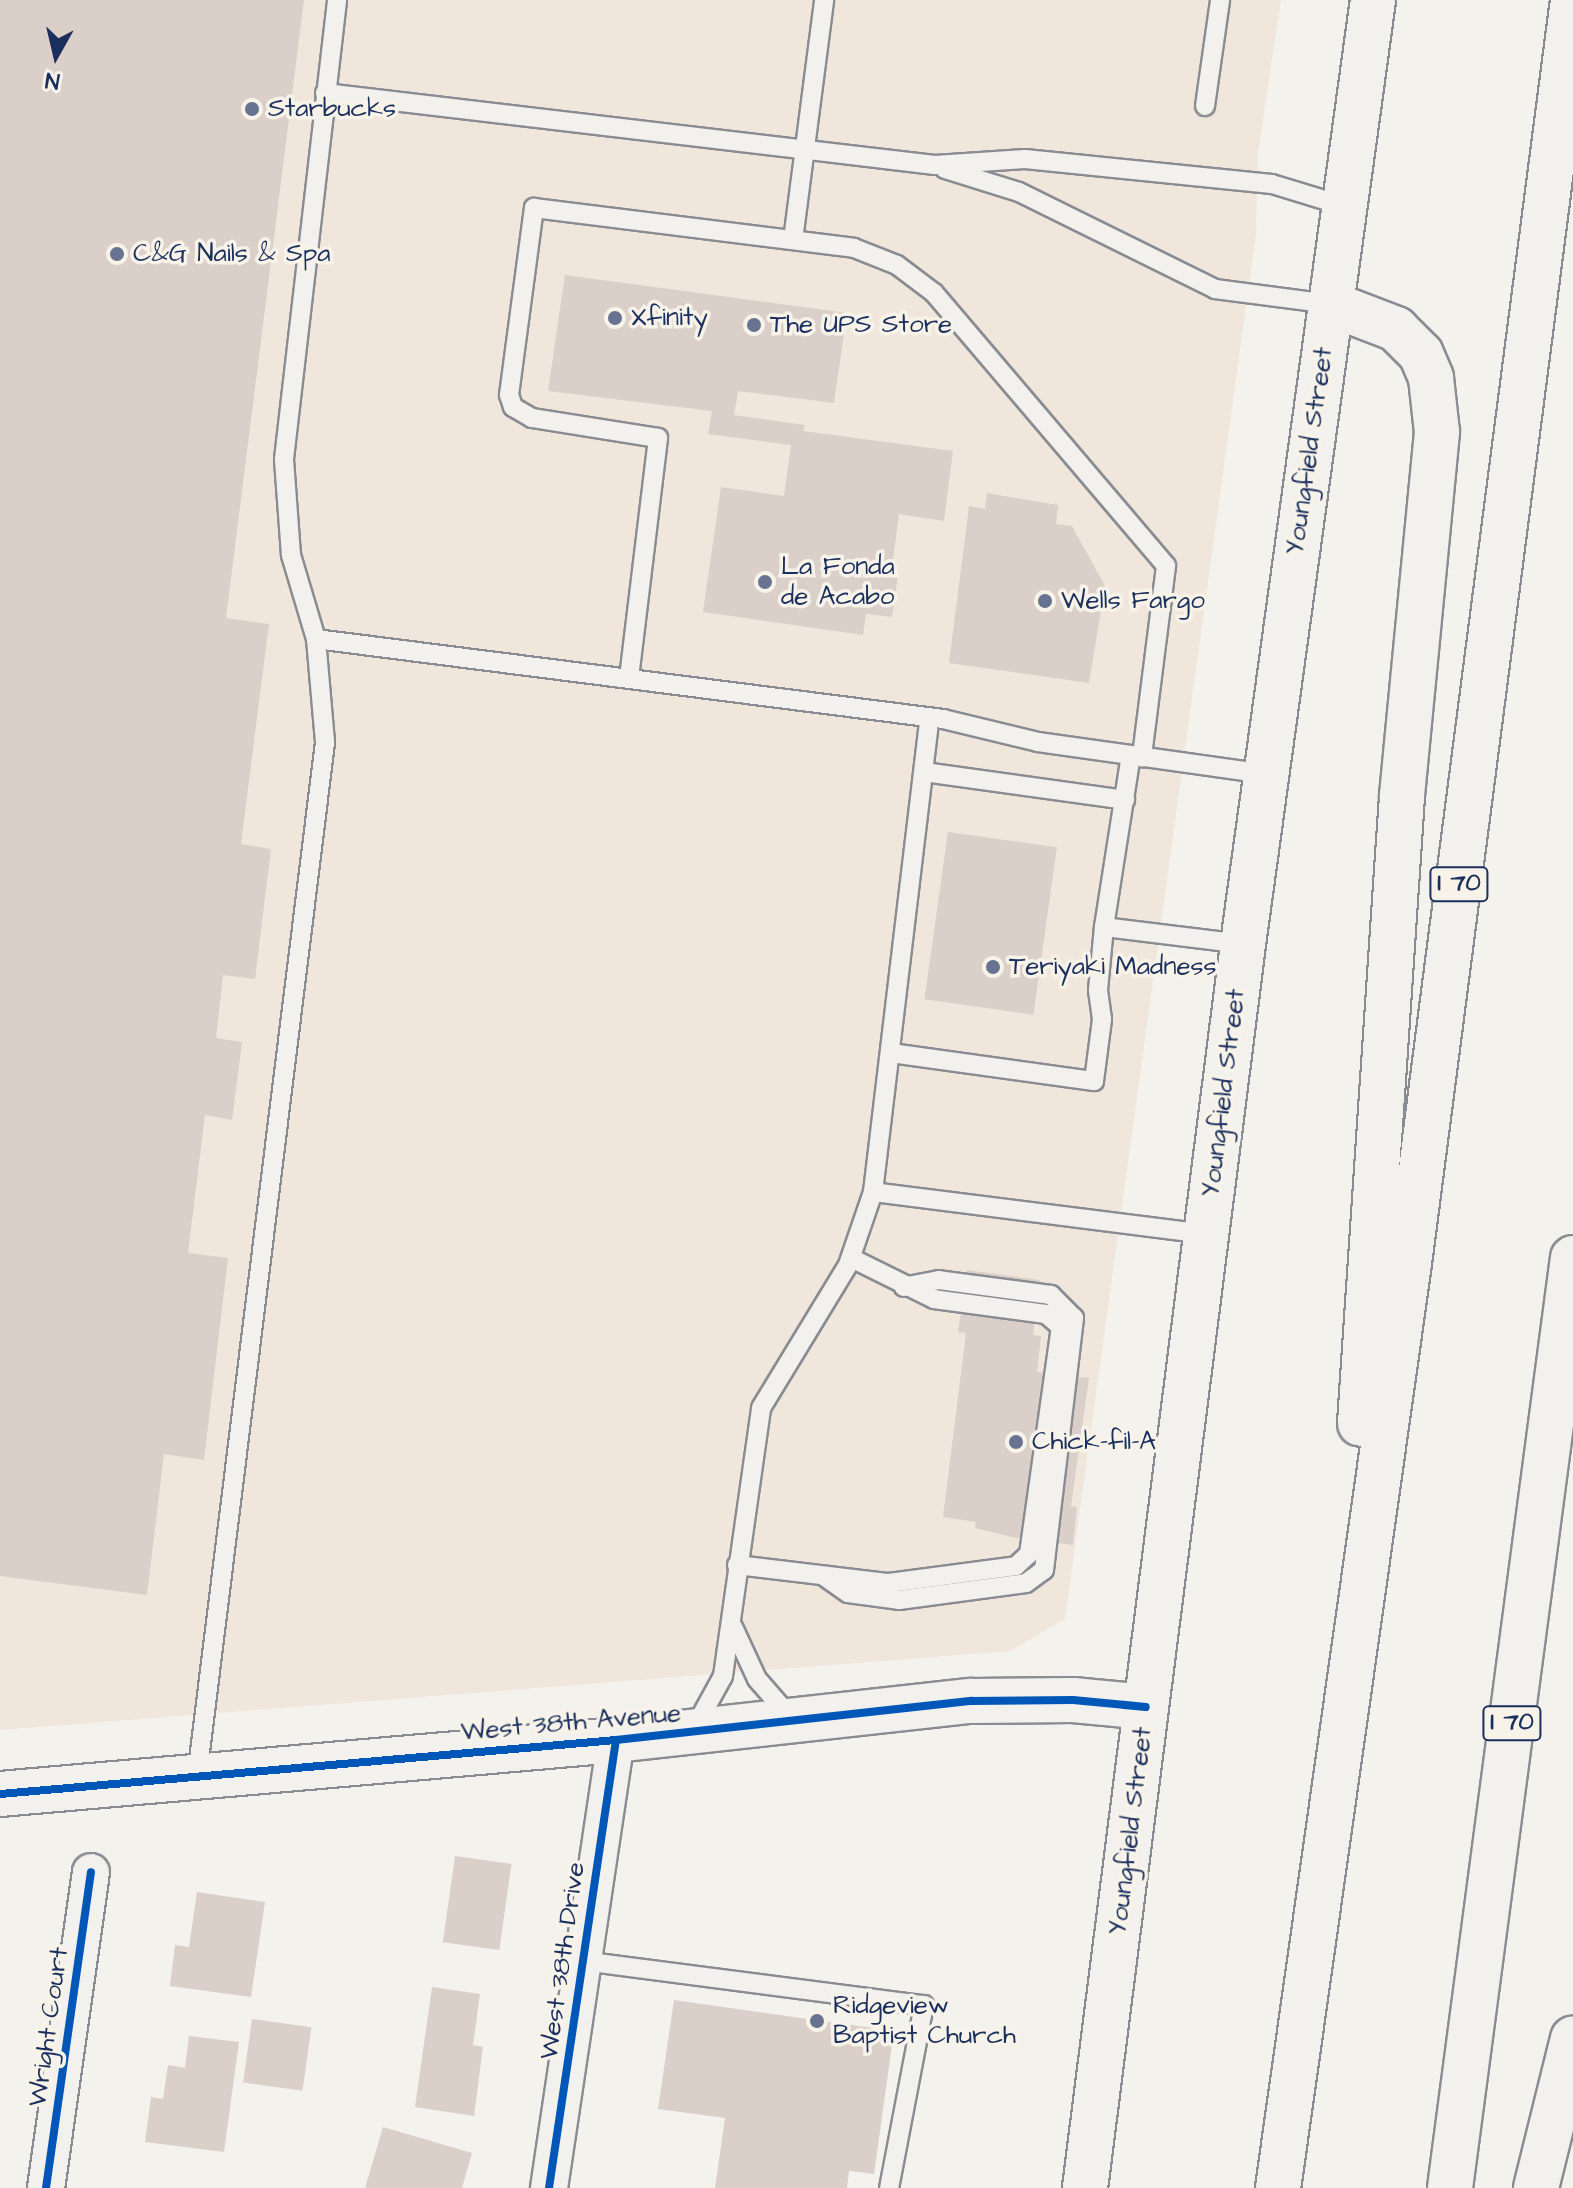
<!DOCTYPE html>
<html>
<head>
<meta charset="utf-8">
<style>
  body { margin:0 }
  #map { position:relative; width:1573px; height:2188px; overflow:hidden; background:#f4f2ec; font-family:"Architects Daughter",sans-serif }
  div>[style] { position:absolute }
  .built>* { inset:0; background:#f1e6dc }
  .building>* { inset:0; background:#dbcfc9; transform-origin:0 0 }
  .roads { filter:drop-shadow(2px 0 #898c92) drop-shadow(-2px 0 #898c92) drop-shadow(0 2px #898c92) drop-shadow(0 -2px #898c92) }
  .lane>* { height:18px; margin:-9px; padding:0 9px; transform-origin:9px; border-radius:9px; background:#f2f1ed }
  .street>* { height:36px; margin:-18px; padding:0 18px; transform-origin:18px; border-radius:18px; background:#f2f1ed }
  .secondary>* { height:44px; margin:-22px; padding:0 22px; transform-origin:22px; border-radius:22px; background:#f2f1ed }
  .highway>* { height:44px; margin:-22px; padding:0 22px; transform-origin:22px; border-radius:22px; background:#f2f1ed }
  .cycleway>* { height:8px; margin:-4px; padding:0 4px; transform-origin:4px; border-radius:4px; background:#0057b8 }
  .dots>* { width:22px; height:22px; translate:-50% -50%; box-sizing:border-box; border:4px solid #f7f3e8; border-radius:50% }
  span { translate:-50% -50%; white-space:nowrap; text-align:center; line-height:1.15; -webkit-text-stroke:7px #f7f3e8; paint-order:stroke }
  .shield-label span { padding:2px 6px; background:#f7f3e8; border:2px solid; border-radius:6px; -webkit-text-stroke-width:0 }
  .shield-label { font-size:24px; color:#1b2f5e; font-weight:700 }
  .poi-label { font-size:26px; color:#1b2f5e }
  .left { translate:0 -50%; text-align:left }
  .street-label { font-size:26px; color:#1b2f5e }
  .north { position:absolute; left:16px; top:16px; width:80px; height:80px; -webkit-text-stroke:6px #f7f3e8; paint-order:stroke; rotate:188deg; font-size:22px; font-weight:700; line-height:32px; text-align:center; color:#1b2f5e }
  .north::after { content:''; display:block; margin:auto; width:28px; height:36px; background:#1b2f5e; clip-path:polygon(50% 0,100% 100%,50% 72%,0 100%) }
</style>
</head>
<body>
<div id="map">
  <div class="built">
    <div style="clip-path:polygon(0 0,1281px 0,1258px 153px,1256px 234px,1065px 1619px,1010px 1651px,0 1730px)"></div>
  </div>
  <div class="building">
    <div style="clip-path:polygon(0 0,304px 0,226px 618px,269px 624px,241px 844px,271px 849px,255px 979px,223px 975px,216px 1038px,242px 1042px,232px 1120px,205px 1115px,188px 1253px,228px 1258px,204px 1460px,164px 1454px,147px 1595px,0 1576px)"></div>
    <div style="clip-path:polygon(565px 275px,847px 313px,834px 403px,738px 391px,734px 415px,805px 425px,803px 431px,953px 451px,944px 521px,899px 514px,891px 575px,898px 575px,892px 617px,866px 614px,863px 635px,703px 612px,721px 487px,784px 496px,791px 445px,708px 434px,712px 411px,548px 391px)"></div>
    <div style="clip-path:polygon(987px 493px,1058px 505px,1056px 524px,1072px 526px,1105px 586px,1089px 683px,949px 663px,969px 506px,985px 509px)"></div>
    <div style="left:948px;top:832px;width:110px;height:169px;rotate:8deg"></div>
    <div style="clip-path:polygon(967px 1270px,1040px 1280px,1033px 1335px,1041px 1336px,1037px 1372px,1089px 1378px,1071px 1506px,1077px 1507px,1073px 1545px,1012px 1537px,975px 1528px,976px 1522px,943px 1517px,966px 1333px,958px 1332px)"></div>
    <div style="left:455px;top:1856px;width:57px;height:87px;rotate:8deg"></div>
    <div style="clip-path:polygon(197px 1892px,265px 1902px,251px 1997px,170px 1986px,175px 1945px,189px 1947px)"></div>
    <div style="clip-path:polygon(432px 1987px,480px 1994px,473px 2045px,483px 2047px,474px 2116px,415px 2107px)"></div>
    <div style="clip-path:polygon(674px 2000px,894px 2031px,874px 2174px,849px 2171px,847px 2188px,715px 2188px,725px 2118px,658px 2109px)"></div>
    <div style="left:252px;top:2019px;width:60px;height:64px;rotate:8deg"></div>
    <div style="clip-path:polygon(189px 2036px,239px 2042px,224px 2152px,145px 2142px,151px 2097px,163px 2099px,168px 2065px,185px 2068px)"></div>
    <div style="clip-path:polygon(383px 2127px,472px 2153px,462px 2188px,365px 2188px)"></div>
  </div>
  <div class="roads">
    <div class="lane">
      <div style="left:325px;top:93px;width:614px;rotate:6.73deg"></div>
      <div style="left:935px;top:165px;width:90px;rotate:-3.8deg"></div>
      <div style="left:1025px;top:159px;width:248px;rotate:5.8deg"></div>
      <div style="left:1272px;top:184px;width:75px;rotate:17deg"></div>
      <div style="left:1205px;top:106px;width:107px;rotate:-81.9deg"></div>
      <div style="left:945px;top:169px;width:77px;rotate:17.3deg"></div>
      <div style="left:1019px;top:192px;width:219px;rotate:26.3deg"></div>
      <div style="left:1215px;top:289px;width:117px;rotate:7.4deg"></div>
      <div style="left:793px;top:240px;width:242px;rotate:-82.6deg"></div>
      <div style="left:316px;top:639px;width:632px;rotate:7.27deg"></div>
      <div style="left:943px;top:719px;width:98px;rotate:13.6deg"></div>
      <div style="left:1038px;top:742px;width:230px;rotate:8deg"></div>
      <div style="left:629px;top:678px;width:242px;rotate:-83.1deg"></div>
      <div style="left:658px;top:438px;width:128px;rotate:-171deg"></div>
      <div style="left:532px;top:418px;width:22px;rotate:-150deg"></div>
      <div style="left:513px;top:407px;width:13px;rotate:-108deg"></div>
      <div style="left:509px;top:395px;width:189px;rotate:-82.4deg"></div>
      <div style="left:534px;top:208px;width:322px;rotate:7.1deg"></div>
      <div style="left:854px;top:248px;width:46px;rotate:21.6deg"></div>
      <div style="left:897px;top:265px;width:46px;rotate:37.1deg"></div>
      <div style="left:934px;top:293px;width:358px;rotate:49.6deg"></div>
      <div style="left:1166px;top:566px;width:193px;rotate:97.2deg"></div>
      <div style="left:924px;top:772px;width:203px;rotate:7.9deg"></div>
      <div style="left:1104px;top:927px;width:140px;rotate:7deg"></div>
      <div style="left:891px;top:1053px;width:205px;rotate:7.9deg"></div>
      <div style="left:1094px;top:1081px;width:63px;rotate:-82.6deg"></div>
      <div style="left:1102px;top:1019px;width:29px;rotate:-98deg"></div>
      <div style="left:1098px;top:990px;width:63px;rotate:-84.6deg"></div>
      <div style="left:1104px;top:927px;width:174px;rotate:-81.1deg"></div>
      <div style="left:873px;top:1192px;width:336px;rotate:7.2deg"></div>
      <div style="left:737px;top:1565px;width:153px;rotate:6.8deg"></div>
      <div style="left:889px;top:1583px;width:128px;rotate:-7.6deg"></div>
      <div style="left:1016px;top:1566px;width:18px;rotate:-43deg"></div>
      <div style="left:1029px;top:1554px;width:229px;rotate:-82deg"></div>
      <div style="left:1061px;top:1327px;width:20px;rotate:-139deg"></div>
      <div style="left:1046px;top:1314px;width:113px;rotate:-172.4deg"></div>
      <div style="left:934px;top:1299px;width:93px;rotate:-153.7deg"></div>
      <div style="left:825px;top:1577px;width:28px;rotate:35deg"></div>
      <div style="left:848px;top:1593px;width:51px;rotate:7.8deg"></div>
      <div style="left:899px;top:1600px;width:128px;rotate:-7.6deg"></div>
      <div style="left:1026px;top:1583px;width:22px;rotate:-36deg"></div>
      <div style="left:1044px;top:1570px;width:254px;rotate:-83.2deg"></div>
      <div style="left:1074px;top:1318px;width:33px;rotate:-135deg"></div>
      <div style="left:1051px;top:1295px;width:113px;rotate:-172.4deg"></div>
      <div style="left:939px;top:1280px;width:36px;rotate:169deg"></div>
      <div style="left:733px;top:1627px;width:57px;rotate:65.2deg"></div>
      <div style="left:757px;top:1679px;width:52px;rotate:48.9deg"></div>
      <div style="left:695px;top:1727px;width:58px;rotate:-61.2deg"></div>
      <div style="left:723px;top:1676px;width:271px;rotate:-81.9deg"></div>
      <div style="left:761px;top:1408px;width:167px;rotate:-58.7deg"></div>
      <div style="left:848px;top:1265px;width:77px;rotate:-71.1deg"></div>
      <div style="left:873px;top:1192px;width:478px;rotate:-83.2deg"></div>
      <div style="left:197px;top:1776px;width:1042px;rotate:-82.94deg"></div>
      <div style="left:325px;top:742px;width:103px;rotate:-95deg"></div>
      <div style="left:316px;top:639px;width:88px;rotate:-106.6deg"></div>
      <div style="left:291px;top:555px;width:96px;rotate:-94.2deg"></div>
      <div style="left:284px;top:459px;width:462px;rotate:-83.4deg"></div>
      <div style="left:583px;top:1961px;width:344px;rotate:7.4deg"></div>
      <div style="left:924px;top:2005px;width:186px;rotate:100.8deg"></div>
    </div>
    <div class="street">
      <div style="left:46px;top:2188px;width:319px;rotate:-81.9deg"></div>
      <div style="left:549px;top:2188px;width:453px;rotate:-81.5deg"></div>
    </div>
    <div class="secondary">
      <div style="left:0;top:1794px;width:618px;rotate:-5.01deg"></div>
      <div style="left:616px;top:1740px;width:358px;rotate:-6.3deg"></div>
      <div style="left:972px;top:1701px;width:101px;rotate:-0.6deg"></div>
      <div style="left:1073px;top:1700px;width:73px;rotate:5.5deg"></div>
      <div style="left:1085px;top:2188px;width:1254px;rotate:-82.76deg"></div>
      <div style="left:1243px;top:944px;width:953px;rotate:-82.16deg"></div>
    </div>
    <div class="highway">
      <div style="left:1331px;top:304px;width:70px;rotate:21deg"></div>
      <div style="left:1396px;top:329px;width:35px;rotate:45deg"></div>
      <div style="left:1421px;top:354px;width:26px;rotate:67deg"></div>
      <div style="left:1431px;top:378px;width:54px;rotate:83.7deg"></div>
      <div style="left:1437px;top:432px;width:366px;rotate:95.5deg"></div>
      <div style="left:1402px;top:796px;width:629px;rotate:93.83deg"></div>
      <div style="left:1278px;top:2188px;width:934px;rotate:-81.94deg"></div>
      <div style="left:1409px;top:1263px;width:1273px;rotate:-82.6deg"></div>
      <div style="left:1450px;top:2188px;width:938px;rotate:-82.47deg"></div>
      <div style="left:1536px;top:2188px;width:154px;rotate:-76.1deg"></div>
    </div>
  </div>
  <div class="cycleway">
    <div style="left:0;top:1794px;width:618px;rotate:-5.01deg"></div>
    <div style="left:616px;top:1740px;width:358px;rotate:-6.3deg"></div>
    <div style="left:972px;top:1701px;width:101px;rotate:-0.6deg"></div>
    <div style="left:1073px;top:1700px;width:73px;rotate:5.5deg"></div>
    <div style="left:46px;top:2188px;width:319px;rotate:-81.9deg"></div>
    <div style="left:549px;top:2188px;width:453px;rotate:-81.5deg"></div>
  </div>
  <div class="dots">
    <div style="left:252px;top:109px;background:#677390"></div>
    <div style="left:117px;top:254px;background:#677390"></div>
    <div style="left:615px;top:318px;background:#677390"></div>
    <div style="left:754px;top:325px;background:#677390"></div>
    <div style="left:765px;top:582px;background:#677390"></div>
    <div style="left:1045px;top:601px;background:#677390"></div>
    <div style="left:993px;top:967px;background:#677390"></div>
    <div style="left:1016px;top:1442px;background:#677390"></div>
    <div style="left:817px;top:2021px;background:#677390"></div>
  </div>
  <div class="shield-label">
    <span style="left:1459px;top:884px">I 70</span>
    <span style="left:1512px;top:1723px">I 70</span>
  </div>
  <div class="poi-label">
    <span class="left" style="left:268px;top:109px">Starbucks</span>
    <span class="left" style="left:133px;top:254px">C&amp;G Nails &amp; Spa</span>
    <span class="left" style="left:631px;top:318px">Xfinity</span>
    <span class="left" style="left:770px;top:325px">The UPS Store</span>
    <span class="left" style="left:781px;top:582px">La Fonda<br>de Acabo</span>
    <span class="left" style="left:1061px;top:601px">Wells Fargo</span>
    <span class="left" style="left:1009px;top:967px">Teriyaki Madness</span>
    <span class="left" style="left:1032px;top:1442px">Chick-fil-A</span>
    <span class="left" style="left:833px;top:2021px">Ridgeview<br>Baptist Church</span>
  </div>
  <div class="street-label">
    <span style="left:1310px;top:451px;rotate:-82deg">Youngfield Street</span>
    <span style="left:1224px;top:1093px;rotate:-83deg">Youngfield Street</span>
    <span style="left:571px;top:1723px;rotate:-5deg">West 38th Avenue</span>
    <span style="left:1131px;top:1831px;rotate:-83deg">Youngfield Street</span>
    <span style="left:563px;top:1961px;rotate:-82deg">West 38th Drive</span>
    <span style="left:49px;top:2027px;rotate:-82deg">Wright Court</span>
  </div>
  <div class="north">N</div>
</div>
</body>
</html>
